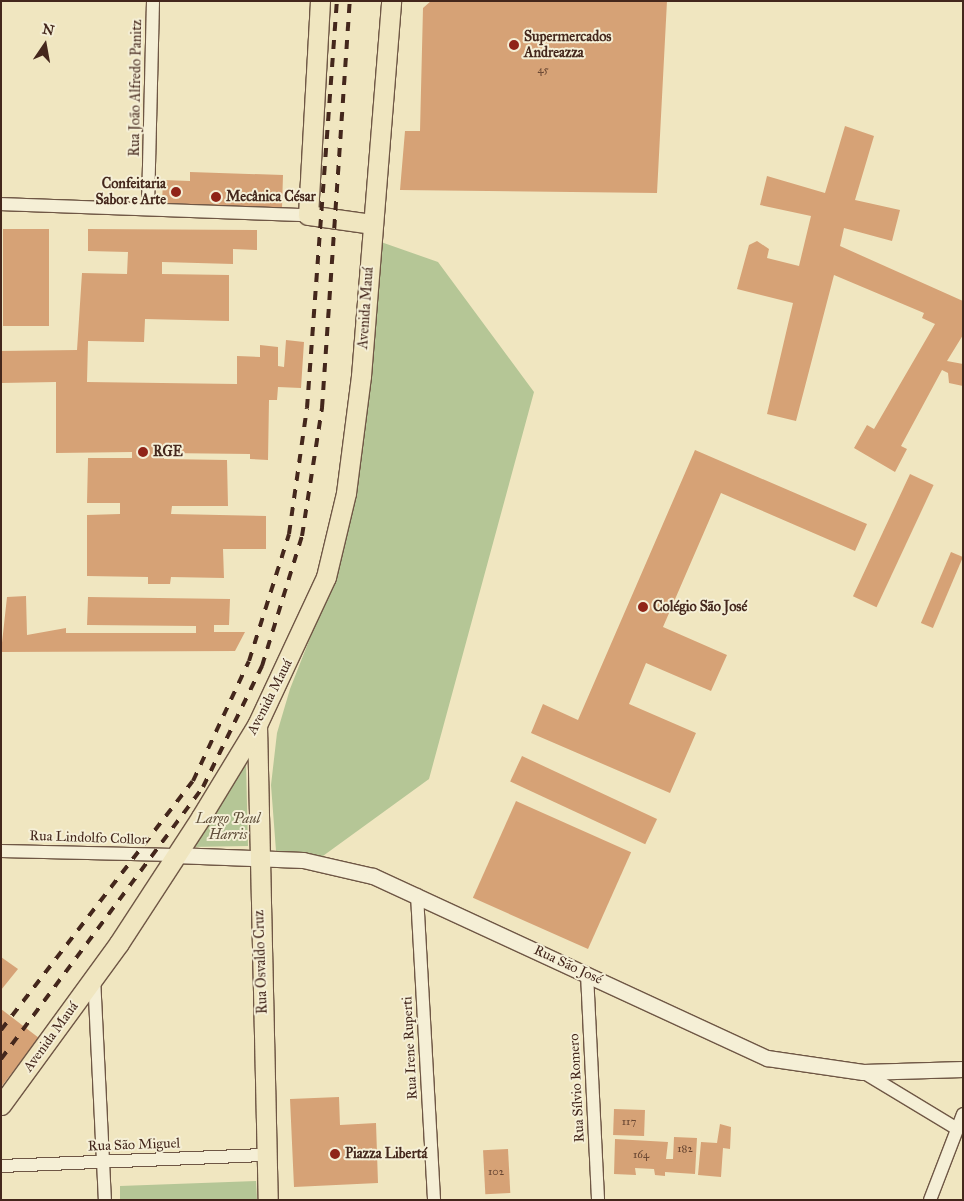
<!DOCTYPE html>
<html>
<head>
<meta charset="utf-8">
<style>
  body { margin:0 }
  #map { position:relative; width:964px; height:1201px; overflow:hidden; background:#f0e6c0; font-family:"IM FELL Great Primer",serif }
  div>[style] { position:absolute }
  .green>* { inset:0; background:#b5c696 }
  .building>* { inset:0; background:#d6a276; transform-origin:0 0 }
  .roads { filter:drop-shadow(1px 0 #6f5745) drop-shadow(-1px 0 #6f5745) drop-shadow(0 1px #6f5745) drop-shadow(0 -1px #6f5745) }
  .minor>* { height:12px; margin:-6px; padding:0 6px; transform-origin:6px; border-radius:6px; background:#f5efd6 }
  .tertiary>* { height:15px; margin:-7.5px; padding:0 7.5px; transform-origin:7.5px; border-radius:7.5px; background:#f5efd6 }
  .primary>* { height:19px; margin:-9.5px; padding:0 9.5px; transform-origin:9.5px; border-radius:9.5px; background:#f0e6c0 }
  .rail>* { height:4px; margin-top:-2px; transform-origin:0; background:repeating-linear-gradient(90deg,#44271c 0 9px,transparent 0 18px) }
  .dots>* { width:14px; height:14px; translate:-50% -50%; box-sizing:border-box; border:2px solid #f5efd6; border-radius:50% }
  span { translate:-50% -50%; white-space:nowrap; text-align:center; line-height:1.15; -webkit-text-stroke:4px #f5efd6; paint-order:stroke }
  .number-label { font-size:11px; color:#684632 }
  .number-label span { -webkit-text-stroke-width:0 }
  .poi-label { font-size:14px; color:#44271c; font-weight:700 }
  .left { translate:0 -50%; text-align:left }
  .right { translate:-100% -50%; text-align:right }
  .street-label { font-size:14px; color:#44271c }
  .park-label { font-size:14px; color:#604f3a; font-style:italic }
  .frame { position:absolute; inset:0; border:2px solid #44271c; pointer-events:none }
  .north { position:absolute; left:20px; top:20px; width:50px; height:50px; -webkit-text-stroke:4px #f5efd6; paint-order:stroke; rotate:12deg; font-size:14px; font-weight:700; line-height:20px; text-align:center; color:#44271c }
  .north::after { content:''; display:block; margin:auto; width:18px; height:22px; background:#44271c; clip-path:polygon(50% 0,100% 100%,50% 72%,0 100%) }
</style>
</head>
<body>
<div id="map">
  <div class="green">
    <div style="clip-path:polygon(381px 242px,438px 262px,534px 392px,429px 779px,316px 861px,276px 851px,271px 785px,277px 733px,290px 689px,332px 582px)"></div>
    <div style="clip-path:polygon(246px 763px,248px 846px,191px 847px)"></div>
    <div style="clip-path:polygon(256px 1181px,257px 1200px,120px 1200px,120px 1186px)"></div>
  </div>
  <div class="building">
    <div style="clip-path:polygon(431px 1px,667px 1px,657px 193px,400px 190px,405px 131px,420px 131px,423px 8px)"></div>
    <div style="clip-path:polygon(845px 126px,874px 136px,855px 200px,900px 210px,892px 241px,844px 228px,840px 246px,963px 301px,963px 335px,947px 361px,963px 364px,963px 386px,949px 383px,948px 373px,942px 370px,901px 446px,907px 449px,895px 472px,854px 448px,867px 425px,874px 429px,935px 324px,922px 318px,924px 313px,834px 275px,796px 421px,767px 414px,793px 303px,737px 289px,749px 245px,757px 241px,769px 249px,767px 258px,799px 266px,811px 216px,760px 205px,767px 176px,825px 193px)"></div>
    <div style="clip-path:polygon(190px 172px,283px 175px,282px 208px,162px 203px,163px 180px,190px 181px)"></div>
    <div style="left:3px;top:229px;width:46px;height:97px"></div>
    <div style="clip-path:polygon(88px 229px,257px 230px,257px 250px,233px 249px,233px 264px,162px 262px,162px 274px,229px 275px,229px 321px,145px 319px,144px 342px,88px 341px,87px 382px,237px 384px,237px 356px,260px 357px,260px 345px,278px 347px,278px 366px,284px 367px,286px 340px,304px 342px,301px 388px,278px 387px,277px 400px,269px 400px,268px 460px,250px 459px,250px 454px,164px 453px,164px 459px,227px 460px,228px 506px,172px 506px,171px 514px,266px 516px,266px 549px,223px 549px,224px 578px,171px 577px,170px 584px,148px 584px,148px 577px,87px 576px,87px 515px,120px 514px,120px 503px,87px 503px,88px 458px,132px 458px,132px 452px,56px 453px,56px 382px,1px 383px,1px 351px,77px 350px,82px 273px,127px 274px,128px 252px,88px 251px)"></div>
    <div style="clip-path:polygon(695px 450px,867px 524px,855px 551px,721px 493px,663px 627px,727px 655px,711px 691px,646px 663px,629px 704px,696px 733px,670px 793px,531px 733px,543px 704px,578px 720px)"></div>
    <div style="left:910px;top:474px;width:26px;height:135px;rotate:25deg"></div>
    <div style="left:951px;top:552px;width:13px;height:77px;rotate:23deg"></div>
    <div style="clip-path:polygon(26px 596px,27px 635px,66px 628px,66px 633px,196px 633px,196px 626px,87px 625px,88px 597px,230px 599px,229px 625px,214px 625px,214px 632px,245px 632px,235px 651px,1px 652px,7px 597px)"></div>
    <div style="left:522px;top:756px;width:149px;height:28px;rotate:25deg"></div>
    <div style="left:516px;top:801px;width:126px;height:106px;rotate:24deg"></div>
    <div style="clip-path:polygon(1px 957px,18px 969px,1px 990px)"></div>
    <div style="clip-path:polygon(1px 1009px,39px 1038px,1px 1087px)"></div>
    <div style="clip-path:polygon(339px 1097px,340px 1125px,376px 1123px,378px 1183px,294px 1187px,290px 1099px)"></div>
    <div style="left:614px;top:1109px;width:31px;height:26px;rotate:2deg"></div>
    <div style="clip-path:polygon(720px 1124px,731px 1127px,730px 1149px,723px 1148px,721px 1177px,698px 1175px,701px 1142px,717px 1143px)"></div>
    <div style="clip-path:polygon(674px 1137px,697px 1138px,695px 1174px,665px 1172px,665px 1176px,655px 1175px,654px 1169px,635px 1168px,636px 1175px,614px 1174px,615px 1139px,668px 1142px,666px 1159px,673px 1159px)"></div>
    <div style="left:508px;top:1149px;width:44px;height:25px;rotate:87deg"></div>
  </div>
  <div class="roads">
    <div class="minor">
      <div style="left:1px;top:204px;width:307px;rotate:2.1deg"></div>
      <div style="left:148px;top:206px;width:205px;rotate:-88.6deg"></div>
      <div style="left:1px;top:851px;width:173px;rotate:1.3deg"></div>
      <div style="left:417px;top:895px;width:305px;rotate:86.8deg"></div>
      <div style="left:587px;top:974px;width:226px;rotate:87.2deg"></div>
      <div style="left:94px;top:977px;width:223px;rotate:87.2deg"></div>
      <div style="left:863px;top:1072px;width:110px;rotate:31.2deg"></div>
      <div style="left:1px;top:1166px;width:266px;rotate:-2.4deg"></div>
      <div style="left:930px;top:1200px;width:92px;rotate:-69deg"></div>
    </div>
    <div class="tertiary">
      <div style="left:174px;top:855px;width:129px;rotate:2.2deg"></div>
      <div style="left:303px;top:860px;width:72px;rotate:12.9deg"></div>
      <div style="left:373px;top:876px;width:434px;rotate:24.8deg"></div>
      <div style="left:767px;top:1058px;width:97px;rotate:8.3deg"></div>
      <div style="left:863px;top:1072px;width:100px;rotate:-1.7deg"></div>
    </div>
    <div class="primary">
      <div style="left:320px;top:1px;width:214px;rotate:93.2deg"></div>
      <div style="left:308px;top:215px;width:65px;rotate:8deg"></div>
      <div style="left:257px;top:726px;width:474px;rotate:88.7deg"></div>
      <div style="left:1px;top:1105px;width:200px;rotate:-53.9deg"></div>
      <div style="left:119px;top:943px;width:150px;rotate:-56.9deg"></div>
      <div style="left:201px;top:817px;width:108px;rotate:-58.7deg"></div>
      <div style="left:257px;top:725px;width:163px;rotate:-65deg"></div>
      <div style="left:326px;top:577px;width:86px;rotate:-76.6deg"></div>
      <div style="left:346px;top:493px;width:118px;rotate:-82.7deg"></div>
      <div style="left:361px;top:376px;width:376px;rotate:-85.4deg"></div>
    </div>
  </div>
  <div class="rail">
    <div style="left:1px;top:1030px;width:314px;rotate:-52.4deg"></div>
    <div style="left:193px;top:781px;width:132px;rotate:-65deg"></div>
    <div style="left:249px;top:661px;width:133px;rotate:-72.5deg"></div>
    <div style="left:289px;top:534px;width:127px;rotate:-81.9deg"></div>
    <div style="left:307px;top:408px;width:408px;rotate:-85.8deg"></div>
    <div style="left:1px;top:1059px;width:339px;rotate:-53.4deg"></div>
    <div style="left:203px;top:787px;width:135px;rotate:-64deg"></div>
    <div style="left:262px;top:666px;width:136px;rotate:-72.9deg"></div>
    <div style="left:302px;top:536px;width:130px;rotate:-81.1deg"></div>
    <div style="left:322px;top:408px;width:408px;rotate:-86.1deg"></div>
  </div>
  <div class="dots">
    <div style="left:514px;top:45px;background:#8f2418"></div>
    <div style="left:176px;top:192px;background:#8f2418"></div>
    <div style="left:216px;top:197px;background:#8f2418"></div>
    <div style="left:143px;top:452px;background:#8f2418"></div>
    <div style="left:643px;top:607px;background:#8f2418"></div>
    <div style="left:335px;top:1154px;background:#8f2418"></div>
  </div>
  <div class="number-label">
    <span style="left:543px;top:70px">45</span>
    <span style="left:629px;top:1122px">117</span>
    <span style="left:685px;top:1149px">182</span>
    <span style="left:641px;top:1155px">164</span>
    <span style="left:496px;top:1172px">102</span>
  </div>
  <div class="poi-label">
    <span class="left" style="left:524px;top:45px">Supermercados<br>Andreazza</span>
    <span class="right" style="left:166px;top:192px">Confeitaria<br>Sabor e Arte</span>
    <span class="left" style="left:226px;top:197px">Mecânica César</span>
    <span class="left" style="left:153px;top:452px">RGE</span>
    <span class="left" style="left:653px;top:607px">Colégio São José</span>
    <span class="left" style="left:345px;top:1154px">Piazza Libertá</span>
  </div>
  <div class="street-label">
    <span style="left:136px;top:88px;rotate:-89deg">Rua João Alfredo Panitz</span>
    <span style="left:366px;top:308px;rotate:-86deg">Avenida Mauá</span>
    <span style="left:270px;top:697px;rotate:-63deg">Avenida Mauá</span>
    <span style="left:88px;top:838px;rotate:2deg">Rua Lindolfo Collor</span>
    <span style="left:261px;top:962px;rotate:-92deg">Rua Osvaldo Cruz</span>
    <span style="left:568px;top:965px;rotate:25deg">Rua São José</span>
    <span style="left:51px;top:1037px;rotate:-54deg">Avenida Mauá</span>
    <span style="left:410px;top:1048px;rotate:-93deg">Rua Irene Ruperti</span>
    <span style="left:577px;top:1088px;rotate:-93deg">Rua Sílvio Romero</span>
    <span style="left:134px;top:1145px;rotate:-2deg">Rua São Miguel</span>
  </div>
  <div class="park-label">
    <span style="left:228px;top:827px">Largo Paul<br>Harris</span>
  </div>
  <div class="frame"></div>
  <div class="north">N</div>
</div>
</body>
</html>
